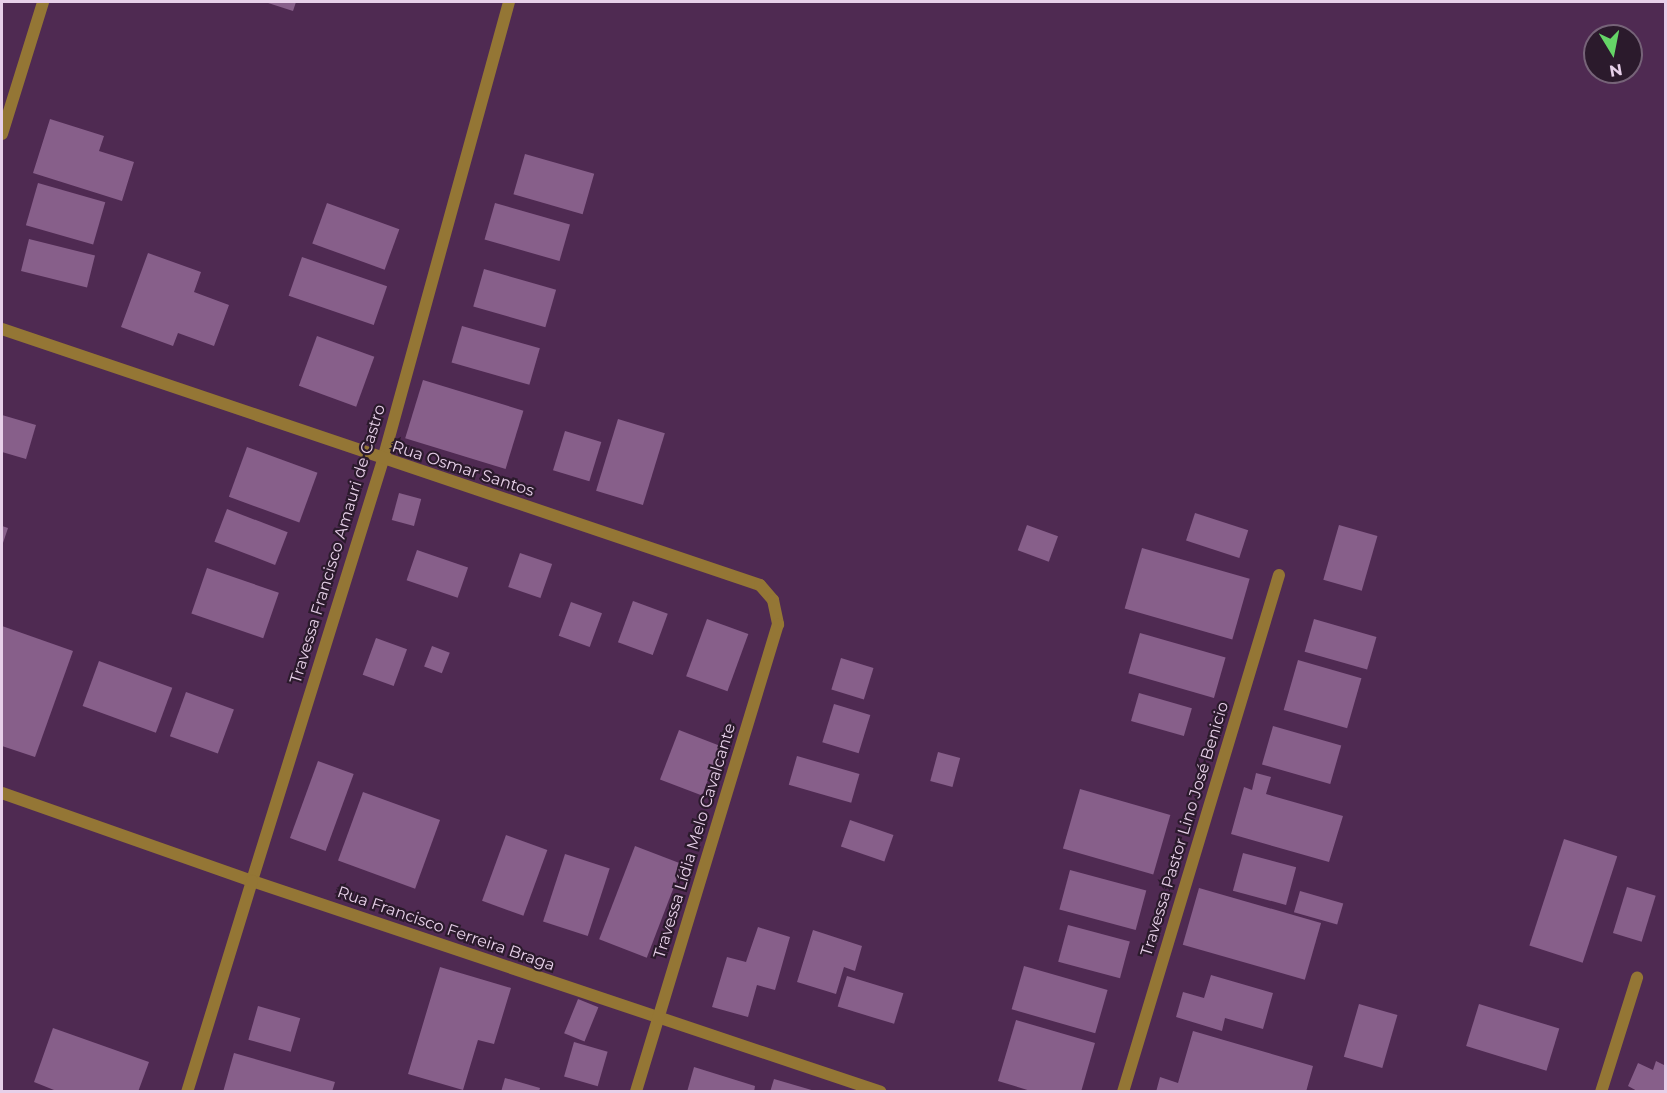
<!DOCTYPE html>
<html>
<head>
<meta charset="utf-8">
<style>
  body { margin:0 }
  #map { position:relative; width:1667px; height:1093px; overflow:hidden; background:#4f2a52; font-family:Montserrat,sans-serif }
  div>[style] { position:absolute }
  .building>* { inset:0; background:#875f8a; transform-origin:0 0 }
  .minor>* { height:12px; margin:-6px; padding:0 6px; transform-origin:6px; border-radius:6px; background:#947635 }
  .tertiary>* { height:12px; margin:-6px; padding:0 6px; transform-origin:6px; border-radius:6px; background:#947635 }
  span { translate:-50% -50%; white-space:nowrap; text-align:center; line-height:1.15; -webkit-text-stroke:4.5px #2b1a2c; paint-order:stroke }
  .street-label { font-size:16px; color:#e7d0e9 }
  .frame { position:absolute; inset:0; border:3px solid #e7d0e9; pointer-events:none }
  .north { position:absolute; left:1583px; top:24px; width:60px; height:60px; box-sizing:border-box; background:#2b1a2c; border:2px solid #766378; border-radius:50%; rotate:170deg; font-size:16px; font-weight:700; line-height:24px; text-align:center; color:#e7d0e9 }
  .north::after { content:''; display:block; margin:auto; width:21px; height:27px; background:#65d467; clip-path:polygon(50% 0,100% 100%,50% 72%,0 100%) }
</style>
</head>
<body>
<div id="map">
  <div class="building">
    <div style="clip-path:polygon(265px 2px,296px 2px,293px 11px)"></div>
    <div style="clip-path:polygon(50px 119px,104px 136px,99px 151px,134px 162px,122px 201px,33px 173px)"></div>
    <div style="left:525px;top:154px;width:72px;height:42px;rotate:16deg"></div>
    <div style="left:38px;top:183px;width:70px;height:44px;rotate:16deg"></div>
    <div style="left:327px;top:203px;width:77px;height:43px;rotate:20deg"></div>
    <div style="left:495px;top:203px;width:78px;height:38px;rotate:16deg"></div>
    <div style="left:29px;top:239px;width:68px;height:33px;rotate:14deg"></div>
    <div style="clip-path:polygon(148px 253px,201px 272px,194px 292px,229px 305px,214px 346px,178px 333px,173px 346px,121px 327px)"></div>
    <div style="left:302px;top:257px;width:90px;height:41px;rotate:19deg"></div>
    <div style="left:484px;top:269px;width:75px;height:39px;rotate:16deg"></div>
    <div style="left:462px;top:326px;width:81px;height:38px;rotate:16deg"></div>
    <div style="left:317px;top:336px;width:61px;height:53px;rotate:20deg"></div>
    <div style="left:423px;top:380px;width:105px;height:61px;rotate:17deg"></div>
    <div style="clip-path:polygon(2px 415px,36px 425px,26px 459px,2px 452px)"></div>
    <div style="left:618px;top:419px;width:49px;height:75px;rotate:17deg"></div>
    <div style="left:565px;top:431px;width:38px;height:41px;rotate:17deg"></div>
    <div style="left:247px;top:447px;width:75px;height:53px;rotate:20deg"></div>
    <div style="left:399px;top:493px;width:23px;height:28px;rotate:15deg"></div>
    <div style="left:227px;top:509px;width:65px;height:35px;rotate:21deg"></div>
    <div style="left:1195px;top:513px;width:56px;height:29px;rotate:18deg"></div>
    <div style="left:1027px;top:525px;width:33px;height:27px;rotate:20deg"></div>
    <div style="left:1339px;top:525px;width:40px;height:57px;rotate:16deg"></div>
    <div style="clip-path:polygon(2px 526px,8px 528px,2px 546px)"></div>
    <div style="left:1142px;top:548px;width:112px;height:63px;rotate:16deg"></div>
    <div style="left:417px;top:550px;width:54px;height:32px;rotate:19deg"></div>
    <div style="left:520px;top:553px;width:34px;height:36px;rotate:19deg"></div>
    <div style="left:207px;top:568px;width:76px;height:48px;rotate:19deg"></div>
    <div style="left:633px;top:601px;width:37px;height:44px;rotate:20deg"></div>
    <div style="left:571px;top:602px;width:33px;height:36px;rotate:20deg"></div>
    <div style="left:707px;top:619px;width:44px;height:61px;rotate:20deg"></div>
    <div style="left:1314px;top:619px;width:65px;height:34px;rotate:16deg"></div>
    <div style="clip-path:polygon(2px 626px,73px 651px,35px 757px,2px 746px)"></div>
    <div style="left:1140px;top:633px;width:89px;height:42px;rotate:16deg"></div>
    <div style="left:376px;top:638px;width:33px;height:39px;rotate:20deg"></div>
    <div style="left:432px;top:646px;width:19px;height:22px;rotate:21deg"></div>
    <div style="left:841px;top:658px;width:34px;height:33px;rotate:17deg"></div>
    <div style="left:1298px;top:660px;width:66px;height:52px;rotate:16deg"></div>
    <div style="left:99px;top:661px;width:78px;height:48px;rotate:20deg"></div>
    <div style="left:186px;top:692px;width:51px;height:47px;rotate:20deg"></div>
    <div style="left:1139px;top:693px;width:55px;height:29px;rotate:16deg"></div>
    <div style="left:834px;top:704px;width:38px;height:40px;rotate:17deg"></div>
    <div style="left:1273px;top:726px;width:71px;height:40px;rotate:16deg"></div>
    <div style="left:679px;top:730px;width:45px;height:53px;rotate:21deg"></div>
    <div style="left:938px;top:752px;width:23px;height:30px;rotate:15deg"></div>
    <div style="left:797px;top:756px;width:65px;height:30px;rotate:16deg"></div>
    <div style="left:318px;top:761px;width:38px;height:82px;rotate:20deg"></div>
    <div style="clip-path:polygon(1256px 773px,1271px 777px,1266px 794px,1343px 816px,1329px 862px,1231px 834px,1244px 787px,1252px 790px)"></div>
    <div style="left:1080px;top:789px;width:94px;height:62px;rotate:16deg"></div>
    <div style="left:363px;top:792px;width:82px;height:73px;rotate:20deg"></div>
    <div style="left:850px;top:820px;width:46px;height:28px;rotate:19deg"></div>
    <div style="left:506px;top:835px;width:44px;height:70px;rotate:20deg"></div>
    <div style="left:1564px;top:839px;width:56px;height:112px;rotate:18deg"></div>
    <div style="left:635px;top:846px;width:51px;height:100px;rotate:21deg"></div>
    <div style="left:1243px;top:853px;width:55px;height:39px;rotate:15deg"></div>
    <div style="left:565px;top:854px;width:47px;height:71px;rotate:18deg"></div>
    <div style="left:1070px;top:870px;width:79px;height:41px;rotate:15deg"></div>
    <div style="left:1627px;top:887px;width:30px;height:48px;rotate:17deg"></div>
    <div style="left:1199px;top:888px;width:127px;height:59px;rotate:16deg"></div>
    <div style="left:1300px;top:891px;width:45px;height:22px;rotate:16deg"></div>
    <div style="left:1068px;top:925px;width:64px;height:38px;rotate:15deg"></div>
    <div style="clip-path:polygon(758px 927px,790px 937px,775px 990px,757px 985px,748px 1017px,712px 1007px,727px 957px,746px 962px)"></div>
    <div style="clip-path:polygon(813px 930px,862px 946px,855px 971px,844px 967px,836px 994px,797px 982px)"></div>
    <div style="left:1024px;top:966px;width:87px;height:45px;rotate:16deg"></div>
    <div style="clip-path:polygon(440px 967px,511px 988px,494px 1044px,478px 1040px,463px 1090px,408px 1074px)"></div>
    <div style="clip-path:polygon(1211px 975px,1273px 993px,1263px 1029px,1225px 1018px,1222px 1031px,1176px 1017px,1183px 992px,1204px 998px)"></div>
    <div style="left:847px;top:976px;width:59px;height:32px;rotate:17deg"></div>
    <div style="left:578px;top:999px;width:22px;height:37px;rotate:22deg"></div>
    <div style="left:1359px;top:1004px;width:40px;height:55px;rotate:16deg"></div>
    <div style="left:1479px;top:1004px;width:84px;height:44px;rotate:17deg"></div>
    <div style="left:258px;top:1006px;width:44px;height:35px;rotate:16deg"></div>
    <div style="clip-path:polygon(1016px 1020px,1095px 1043px,1081px 1092px,1034px 1092px,998px 1081px)"></div>
    <div style="clip-path:polygon(53px 1028px,149px 1062px,138px 1092px,59px 1092px,34px 1082px)"></div>
    <div style="clip-path:polygon(1193px 1031px,1313px 1066px,1306px 1092px,1156px 1092px,1160px 1077px,1178px 1083px)"></div>
    <div style="left:574px;top:1042px;width:35px;height:36px;rotate:16deg"></div>
    <div style="clip-path:polygon(234px 1053px,335px 1082px,332px 1092px,223px 1092px)"></div>
    <div style="clip-path:polygon(1656px 1061px,1666px 1066px,1666px 1092px,1639px 1092px,1628px 1086px,1638px 1063px,1653px 1070px)"></div>
    <div style="clip-path:polygon(694px 1067px,755px 1086px,754px 1092px,687px 1092px)"></div>
    <div style="clip-path:polygon(505px 1078px,540px 1088px,539px 1092px,501px 1092px)"></div>
    <div style="clip-path:polygon(774px 1079px,815px 1091px,815px 1092px,770px 1092px)"></div>
  </div>
  <div class="minor">
    <div style="left:509px;top:2px;width:475px;rotate:105.4deg"></div>
    <div style="left:383px;top:460px;width:441px;rotate:107.3deg"></div>
    <div style="left:252px;top:881px;width:663px;rotate:18.54deg"></div>
    <div style="left:2px;top:134px;width:138px;rotate:-72.7deg"></div>
    <div style="left:2px;top:329px;width:800px;rotate:18.66deg"></div>
    <div style="left:760px;top:585px;width:20px;rotate:49deg"></div>
    <div style="left:773px;top:600px;width:25px;rotate:78deg"></div>
    <div style="left:778px;top:624px;width:489px;rotate:106.9deg"></div>
    <div style="left:1123px;top:1092px;width:540px;rotate:-73.21deg"></div>
    <div style="left:1601px;top:1092px;width:120px;rotate:-72.5deg"></div>
  </div>
  <div class="tertiary">
    <div style="left:2px;top:793px;width:265px;rotate:19.4deg"></div>
    <div style="left:252px;top:881px;width:221px;rotate:107.1deg"></div>
  </div>
  <div class="street-label">
    <span style="left:463px;top:469px;rotate:18deg">Rua Osmar Santos</span>
    <span style="left:338px;top:544px;rotate:-73deg">Travessa Francisco Amauri de Castro</span>
    <span style="left:1185px;top:829px;rotate:-73deg">Travessa Pastor Lino José Benicio</span>
    <span style="left:695px;top:841px;rotate:-73deg">Travessa Lídia Melo Cavalcante</span>
    <span style="left:446px;top:929px;rotate:19deg">Rua Francisco Ferreira Braga</span>
  </div>
  <div class="frame"></div>
  <div class="north">N</div>
</div>
</body>
</html>
